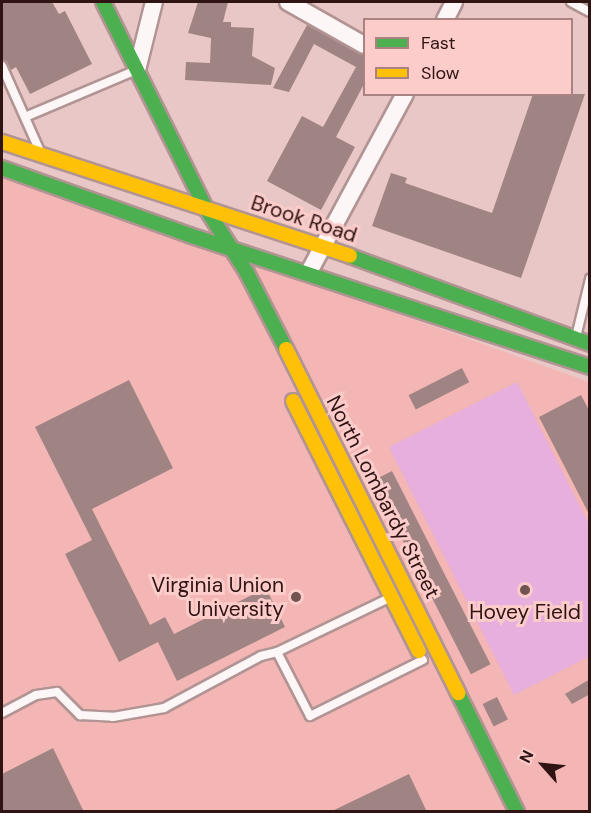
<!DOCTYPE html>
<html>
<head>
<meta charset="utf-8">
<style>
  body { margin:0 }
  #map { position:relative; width:591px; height:813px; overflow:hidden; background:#e9c7c6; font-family:"DM Sans",sans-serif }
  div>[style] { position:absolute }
  .built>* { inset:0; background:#f3b6b4 }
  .green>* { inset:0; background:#e6afdd }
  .building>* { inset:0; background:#a08484; transform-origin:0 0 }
  .roads { filter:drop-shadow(2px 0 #b19493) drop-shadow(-2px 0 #b19493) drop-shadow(0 2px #b19493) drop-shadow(0 -2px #b19493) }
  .lane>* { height:8px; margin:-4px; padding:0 4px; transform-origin:4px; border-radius:4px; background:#fcf7f6 }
  .street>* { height:16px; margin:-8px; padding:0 8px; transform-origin:8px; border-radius:8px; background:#fcf7f6 }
  .fast>* { height:14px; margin:-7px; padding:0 7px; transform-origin:7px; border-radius:7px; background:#4caf50 }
  .slow>* { height:14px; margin:-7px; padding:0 7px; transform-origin:7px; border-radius:7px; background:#ffc107 }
  .dots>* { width:16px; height:16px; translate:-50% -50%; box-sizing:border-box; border:3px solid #fbccc9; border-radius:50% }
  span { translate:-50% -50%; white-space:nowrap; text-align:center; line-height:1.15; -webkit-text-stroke:6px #fbccc9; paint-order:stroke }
  .street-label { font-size:21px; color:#301414 }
  .poi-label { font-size:21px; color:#301414 }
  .right { translate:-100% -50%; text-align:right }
  .frame { position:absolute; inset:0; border:3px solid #301414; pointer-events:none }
  .legend { position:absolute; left:363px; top:18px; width:210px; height:78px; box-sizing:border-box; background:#fbccc9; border:2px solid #aa8281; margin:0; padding:8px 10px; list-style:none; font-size:18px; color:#301414 }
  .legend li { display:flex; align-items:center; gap:12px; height:30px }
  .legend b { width:30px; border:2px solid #aa8281 }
  .north { position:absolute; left:513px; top:735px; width:60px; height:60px; -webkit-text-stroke:4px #fbccc9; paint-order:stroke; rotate:297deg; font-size:16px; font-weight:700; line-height:24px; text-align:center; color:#301414 }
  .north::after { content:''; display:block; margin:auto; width:21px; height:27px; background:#301414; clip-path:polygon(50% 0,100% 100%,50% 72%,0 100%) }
</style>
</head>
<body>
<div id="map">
  <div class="built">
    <div style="clip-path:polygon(2px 173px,589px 382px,589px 811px,2px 812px)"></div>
  </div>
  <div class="green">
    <div style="clip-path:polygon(517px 382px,589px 524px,590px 656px,514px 695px,389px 447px)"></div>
  </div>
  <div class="building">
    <div style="clip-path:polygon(2px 2px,52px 2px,59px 14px,65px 11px,92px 64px,30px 94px,16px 67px,11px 70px,2px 59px)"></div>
    <div style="clip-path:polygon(198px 2px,228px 2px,223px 22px,231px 22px,231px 27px,254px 28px,252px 56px,275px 68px,271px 85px,185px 80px,186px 62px,210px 63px,211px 38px,188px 33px)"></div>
    <div style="clip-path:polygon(307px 25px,364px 55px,364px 84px,336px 137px,355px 147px,321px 210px,267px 181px,302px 116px,323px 127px,356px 67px,314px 44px,289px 92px,273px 88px)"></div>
    <div style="clip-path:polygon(533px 94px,585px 94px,521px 278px,372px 226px,391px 173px,407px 178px,405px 183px,492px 213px)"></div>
    <div style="left:462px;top:368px;width:16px;height:60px;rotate:63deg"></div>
    <div style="clip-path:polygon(129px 380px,173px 468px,92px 509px,150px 625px,165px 617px,174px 634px,266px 588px,285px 627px,177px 681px,158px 642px,119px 662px,65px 554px,92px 540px,35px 427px)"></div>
    <div style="clip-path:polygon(581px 395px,590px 412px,590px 516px,539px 417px)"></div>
    <div style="left:392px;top:471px;width:217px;height:22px;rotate:63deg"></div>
    <div style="clip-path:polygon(590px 679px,590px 694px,572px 704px,565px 694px)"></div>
    <div style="left:497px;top:697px;width:25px;height:16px;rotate:64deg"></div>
    <div style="clip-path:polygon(53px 748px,84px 812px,2px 812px,2px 774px)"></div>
    <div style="clip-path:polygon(409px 774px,427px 812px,330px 812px)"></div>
  </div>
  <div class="roads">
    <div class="lane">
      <div style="left:571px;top:2px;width:21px;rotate:28deg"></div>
      <div style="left:2px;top:66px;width:91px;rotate:66deg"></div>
      <div style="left:25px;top:117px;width:118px;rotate:-22.9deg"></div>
      <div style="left:576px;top:337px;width:60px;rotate:-76.4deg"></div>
      <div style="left:277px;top:652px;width:72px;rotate:62.7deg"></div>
      <div style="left:310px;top:716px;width:126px;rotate:-26.4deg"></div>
      <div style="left:2px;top:713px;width:38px;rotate:-28deg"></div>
      <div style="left:36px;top:695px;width:21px;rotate:-8deg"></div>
      <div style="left:57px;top:692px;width:33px;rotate:45deg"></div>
      <div style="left:80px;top:715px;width:33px;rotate:3deg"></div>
      <div style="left:113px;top:717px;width:52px;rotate:-10deg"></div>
      <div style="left:164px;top:708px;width:110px;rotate:-28.2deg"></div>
      <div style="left:261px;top:656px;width:16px;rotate:-14deg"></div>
      <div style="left:277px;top:652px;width:124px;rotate:-25.7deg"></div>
    </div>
    <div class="street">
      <div style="left:288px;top:2px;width:87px;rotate:29.5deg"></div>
      <div style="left:445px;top:20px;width:20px;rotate:-63deg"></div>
      <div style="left:137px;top:70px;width:70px;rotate:-76deg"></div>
      <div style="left:309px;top:272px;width:202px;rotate:-61.7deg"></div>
    </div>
    <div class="fast">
      <div style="left:103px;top:2px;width:229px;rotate:63.5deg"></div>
      <div style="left:205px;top:207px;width:78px;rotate:57.5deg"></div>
      <div style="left:247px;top:273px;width:85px;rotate:62.8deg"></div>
      <div style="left:2px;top:168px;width:199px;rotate:19.7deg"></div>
      <div style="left:189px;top:235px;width:422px;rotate:18.2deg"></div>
      <div style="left:350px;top:256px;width:256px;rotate:20.1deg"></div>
      <div style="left:458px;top:693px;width:133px;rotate:63.6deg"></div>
    </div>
    <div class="slow">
      <div style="left:2px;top:142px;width:366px;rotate:18.1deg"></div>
      <div style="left:286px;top:349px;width:385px;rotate:63.4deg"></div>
      <div style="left:293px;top:401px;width:280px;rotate:63.3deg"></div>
    </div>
  </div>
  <div class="dots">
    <div style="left:525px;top:590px;background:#715352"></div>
    <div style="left:296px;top:597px;background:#715352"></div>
  </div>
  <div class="street-label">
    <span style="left:304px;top:219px;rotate:18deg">Brook Road</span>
    <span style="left:383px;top:497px;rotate:63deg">North Lombardy Street</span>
  </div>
  <div class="poi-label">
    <span class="right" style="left:284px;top:597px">Virginia Union<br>University</span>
    <span style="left:525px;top:612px">Hovey Field</span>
  </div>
  <div class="frame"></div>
  <ul class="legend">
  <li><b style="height:8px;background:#4caf50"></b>Fast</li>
  <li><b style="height:8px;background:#ffc107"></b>Slow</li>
  </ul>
  <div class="north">N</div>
</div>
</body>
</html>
